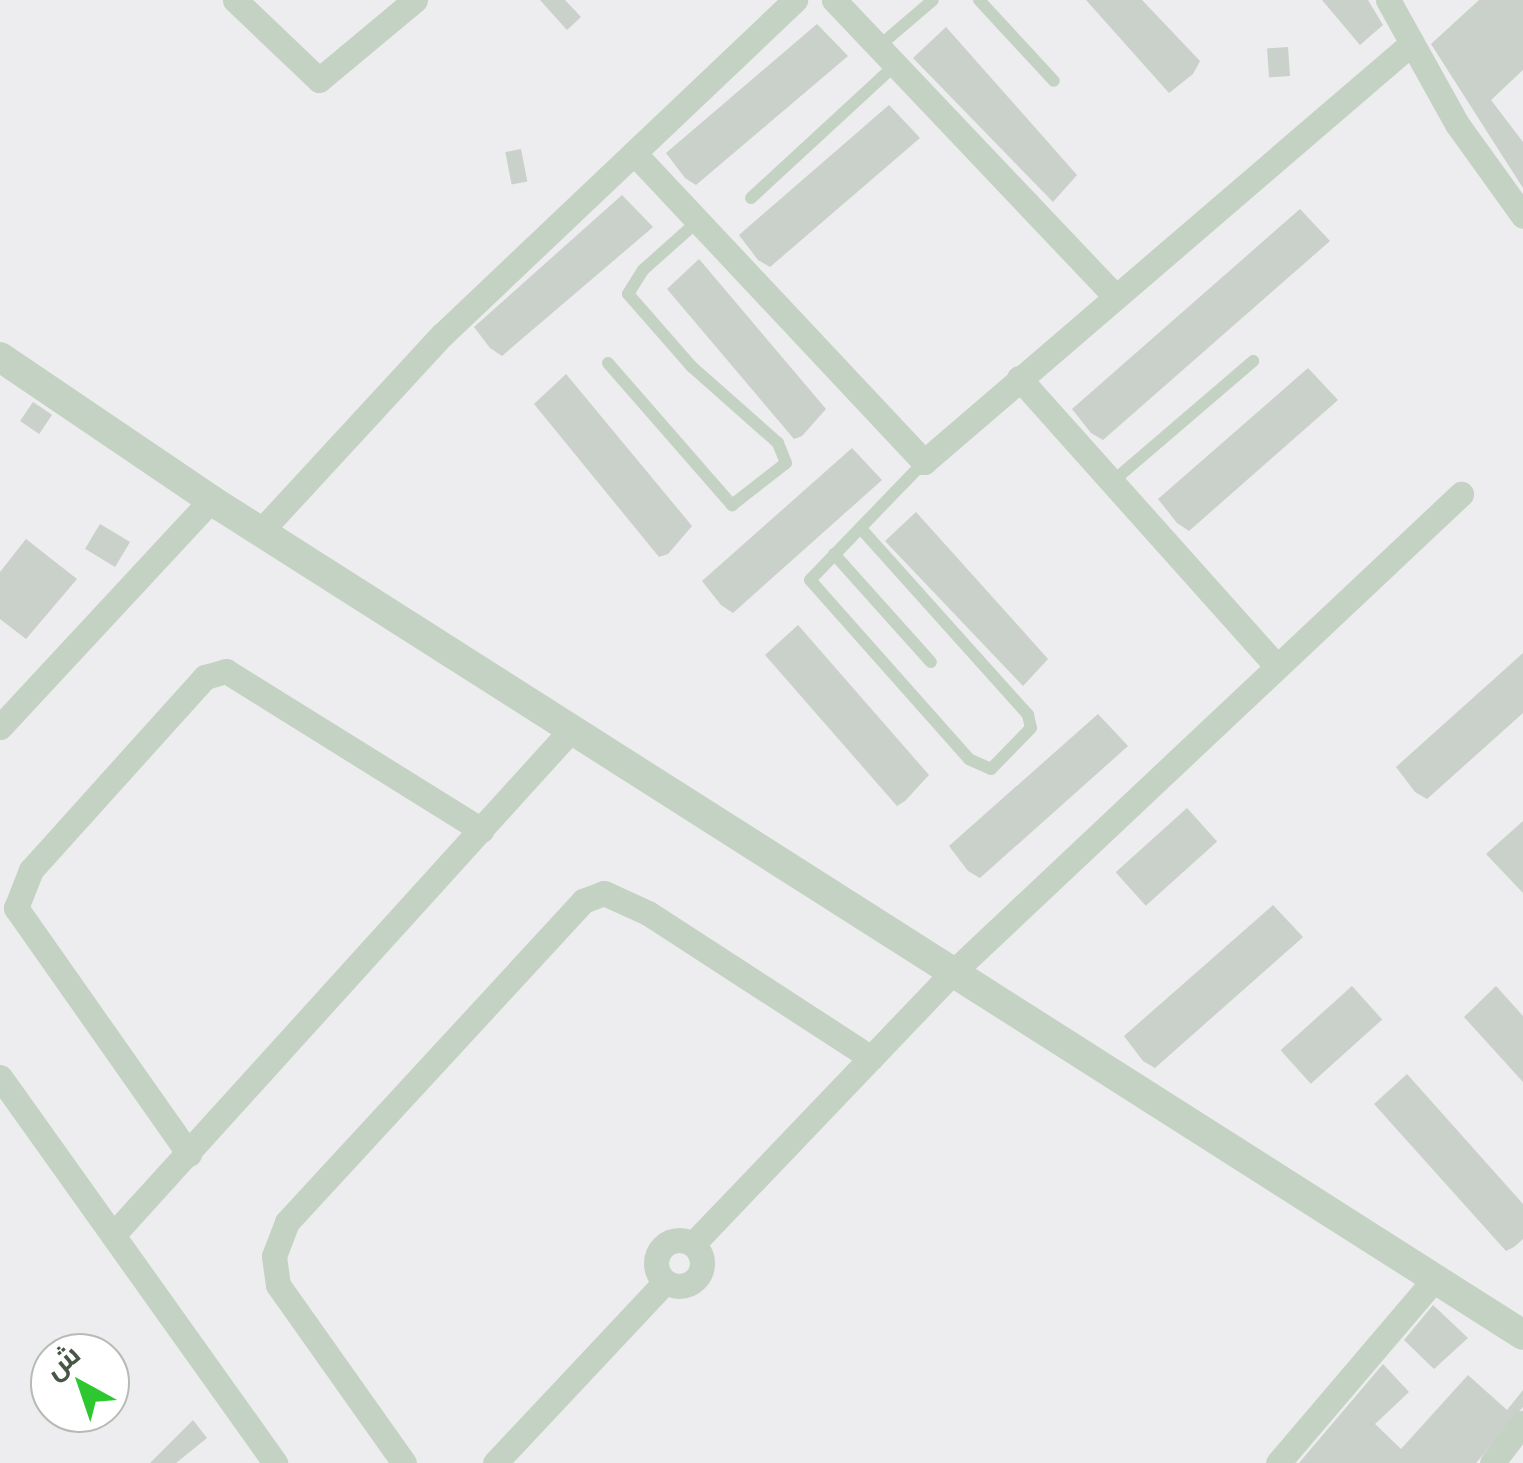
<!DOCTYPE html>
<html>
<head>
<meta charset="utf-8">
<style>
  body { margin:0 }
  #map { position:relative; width:1523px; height:1463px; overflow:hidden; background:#edecee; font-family:"PT Sans Narrow",Cairo,sans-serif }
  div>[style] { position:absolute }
  .building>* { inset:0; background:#cad0ca; transform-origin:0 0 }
  .service>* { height:12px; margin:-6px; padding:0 6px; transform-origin:6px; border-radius:6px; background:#c4d2c3 }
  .minor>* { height:25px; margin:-12.5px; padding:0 12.5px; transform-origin:12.5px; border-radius:12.5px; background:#c4d2c3 }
  .minor>.ring { margin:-12.5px; padding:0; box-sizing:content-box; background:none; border:25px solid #c4d2c3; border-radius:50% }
  .tertiary>* { height:30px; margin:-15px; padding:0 15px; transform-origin:15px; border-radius:15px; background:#c4d2c3 }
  span { translate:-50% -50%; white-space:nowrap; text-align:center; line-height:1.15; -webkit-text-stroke:9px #fff; paint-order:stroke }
  .north { position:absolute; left:30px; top:1333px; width:100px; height:100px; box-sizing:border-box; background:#fff; border:2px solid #b5bcb5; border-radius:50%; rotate:320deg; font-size:28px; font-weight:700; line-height:40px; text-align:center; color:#475746 }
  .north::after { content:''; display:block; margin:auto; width:35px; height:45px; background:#2dc730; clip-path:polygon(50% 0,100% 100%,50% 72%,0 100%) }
</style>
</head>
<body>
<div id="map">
  <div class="building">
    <div style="clip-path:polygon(540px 0,565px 0,581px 17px,567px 30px)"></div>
    <div style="clip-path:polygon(1086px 0,1142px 0,1200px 61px,1193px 74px,1169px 93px)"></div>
    <div style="clip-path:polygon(1322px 0,1368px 0,1383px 25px,1360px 45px)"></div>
    <div style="clip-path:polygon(1479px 0,1523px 0,1523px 70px,1491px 100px,1523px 142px,1523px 188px,1431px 44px)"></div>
    <div style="clip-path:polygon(817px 24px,848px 56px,696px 185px,685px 178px,666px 153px)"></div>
    <div style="clip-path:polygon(946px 27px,1077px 175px,1053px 202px,913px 58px)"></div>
    <div style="left:1288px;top:47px;width:29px;height:21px;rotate:86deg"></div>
    <div style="clip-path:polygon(889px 105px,920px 138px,770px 267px,758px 260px,739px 235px)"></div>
    <div style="left:521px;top:149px;width:33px;height:16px;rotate:79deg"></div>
    <div style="clip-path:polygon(622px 195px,653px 227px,502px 356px,490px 348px,474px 327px)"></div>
    <div style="clip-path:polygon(1300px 209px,1330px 241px,1103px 440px,1091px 433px,1072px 409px)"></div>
    <div style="clip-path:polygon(699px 259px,826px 409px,802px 436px,794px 439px,667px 289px)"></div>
    <div style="clip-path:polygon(1308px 368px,1338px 400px,1189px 531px,1177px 523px,1158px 499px)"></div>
    <div style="clip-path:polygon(566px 374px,692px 526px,668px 554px,659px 557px,534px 404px)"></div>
    <div style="left:33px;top:402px;width:23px;height:23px;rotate:34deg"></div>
    <div style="clip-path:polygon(852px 448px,882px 480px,733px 613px,721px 605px,702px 581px)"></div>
    <div style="clip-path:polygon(916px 512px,1048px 659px,1023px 686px,885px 541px)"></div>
    <div style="left:100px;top:524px;width:35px;height:29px;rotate:31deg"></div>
    <div style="clip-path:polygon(26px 539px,77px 579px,26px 639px,0 619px,0 572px)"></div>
    <div style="clip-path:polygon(798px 625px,929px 775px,905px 801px,897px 806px,765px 655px)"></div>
    <div style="clip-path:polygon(1523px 653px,1523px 713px,1427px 799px,1415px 792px,1396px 767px)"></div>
    <div style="clip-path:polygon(1098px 714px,1128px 746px,980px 878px,968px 871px,949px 846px)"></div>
    <div style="left:1187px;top:808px;width:45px;height:96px;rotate:48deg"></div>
    <div style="clip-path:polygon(1523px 821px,1523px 893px,1486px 854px)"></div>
    <div style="clip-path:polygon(1273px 905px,1303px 937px,1155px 1068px,1143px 1061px,1124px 1036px)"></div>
    <div style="left:1352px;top:986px;width:45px;height:96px;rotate:48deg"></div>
    <div style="clip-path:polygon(1496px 986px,1523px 1016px,1523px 1082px,1464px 1017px)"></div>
    <div style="clip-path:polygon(1407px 1074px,1523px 1204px,1523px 1239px,1514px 1247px,1506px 1251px,1374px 1104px)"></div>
    <div style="clip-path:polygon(1433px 1305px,1468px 1338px,1434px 1369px,1404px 1340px)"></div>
    <div style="clip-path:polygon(1383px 1364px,1409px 1392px,1375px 1424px,1401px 1449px,1468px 1375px,1507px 1410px,1523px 1390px,1523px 1407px,1476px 1463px,1299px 1463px)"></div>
    <div style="clip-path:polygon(193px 1420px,207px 1438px,176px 1463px,150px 1463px)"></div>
  </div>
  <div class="service">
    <div style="left:979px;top:0;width:110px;rotate:47.2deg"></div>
    <div style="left:878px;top:47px;width:72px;rotate:-40.5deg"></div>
    <div style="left:751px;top:198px;width:196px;rotate:-42.7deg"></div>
    <div style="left:608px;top:363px;width:189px;rotate:48.9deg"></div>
    <div style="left:732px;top:505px;width:68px;rotate:-37.9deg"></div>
    <div style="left:786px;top:463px;width:22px;rotate:-112deg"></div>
    <div style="left:778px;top:443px;width:115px;rotate:-138.5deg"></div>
    <div style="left:692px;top:367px;width:97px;rotate:-131.2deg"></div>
    <div style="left:628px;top:294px;width:28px;rotate:-58deg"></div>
    <div style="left:643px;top:270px;width:74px;rotate:-41.7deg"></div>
    <div style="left:1112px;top:482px;width:186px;rotate:-40.6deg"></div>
    <div style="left:864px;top:532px;width:246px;rotate:48.1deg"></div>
    <div style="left:1028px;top:715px;width:13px;rotate:77deg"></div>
    <div style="left:1031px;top:728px;width:57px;rotate:134.3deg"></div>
    <div style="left:991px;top:769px;width:24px;rotate:-156deg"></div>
    <div style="left:969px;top:759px;width:239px;rotate:-131.6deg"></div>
    <div style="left:810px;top:580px;width:164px;rotate:-46deg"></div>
    <div style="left:834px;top:554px;width:145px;rotate:48.1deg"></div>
  </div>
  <div class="minor">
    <div style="left:235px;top:0;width:116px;rotate:43.6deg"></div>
    <div style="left:319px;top:80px;width:125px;rotate:-39.8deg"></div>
    <div style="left:834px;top:0;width:407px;rotate:46.5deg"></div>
    <div style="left:1388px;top:0;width:142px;rotate:60.9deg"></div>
    <div style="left:1457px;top:124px;width:113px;rotate:54.3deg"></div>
    <div style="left:634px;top:153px;width:424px;rotate:46.8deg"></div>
    <div style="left:924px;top:462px;width:643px;rotate:-40.65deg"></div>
    <div style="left:1019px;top:378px;width:387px;rotate:48.2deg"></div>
    <div style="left:260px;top:532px;width:268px;rotate:-47.3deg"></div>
    <div style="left:442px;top:335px;width:487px;rotate:-43.5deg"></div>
    <div style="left:0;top:727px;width:310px;rotate:-47.1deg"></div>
    <div style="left:0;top:1077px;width:474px;rotate:54.5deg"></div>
    <div style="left:189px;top:1154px;width:301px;rotate:-125.1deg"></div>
    <div style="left:16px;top:908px;width:41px;rotate:-68.5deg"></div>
    <div style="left:31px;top:870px;width:260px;rotate:-48deg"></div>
    <div style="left:205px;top:677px;width:22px;rotate:-16deg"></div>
    <div style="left:226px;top:671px;width:301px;rotate:31.9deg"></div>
    <div style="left:113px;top:1235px;width:680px;rotate:-47.8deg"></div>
    <div class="ring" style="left:656px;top:1240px;width:21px;height:21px"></div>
    <div style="left:693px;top:1244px;width:372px;rotate:-46.3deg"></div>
    <div style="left:950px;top:975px;width:702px;rotate:-43.27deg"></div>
    <div style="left:404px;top:1463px;width:218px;rotate:-125.3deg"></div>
    <div style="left:278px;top:1285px;width:29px;rotate:-98deg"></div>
    <div style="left:274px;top:1256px;width:36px;rotate:-69deg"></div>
    <div style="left:287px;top:1222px;width:437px;rotate:-47.3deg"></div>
    <div style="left:583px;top:901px;width:22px;rotate:-21deg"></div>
    <div style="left:604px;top:893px;width:48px;rotate:24.4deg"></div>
    <div style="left:648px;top:913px;width:266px;rotate:33deg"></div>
    <div style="left:495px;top:1463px;width:248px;rotate:-46.8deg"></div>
    <div style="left:1278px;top:1463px;width:236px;rotate:-49.6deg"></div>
    <div style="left:1492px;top:1463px;width:51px;rotate:-52.2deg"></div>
  </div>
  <div class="tertiary">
    <div style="left:0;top:357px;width:255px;rotate:34.1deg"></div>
    <div style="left:211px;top:500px;width:1555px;rotate:32.47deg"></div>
  </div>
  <div class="north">ش</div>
</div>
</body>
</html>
